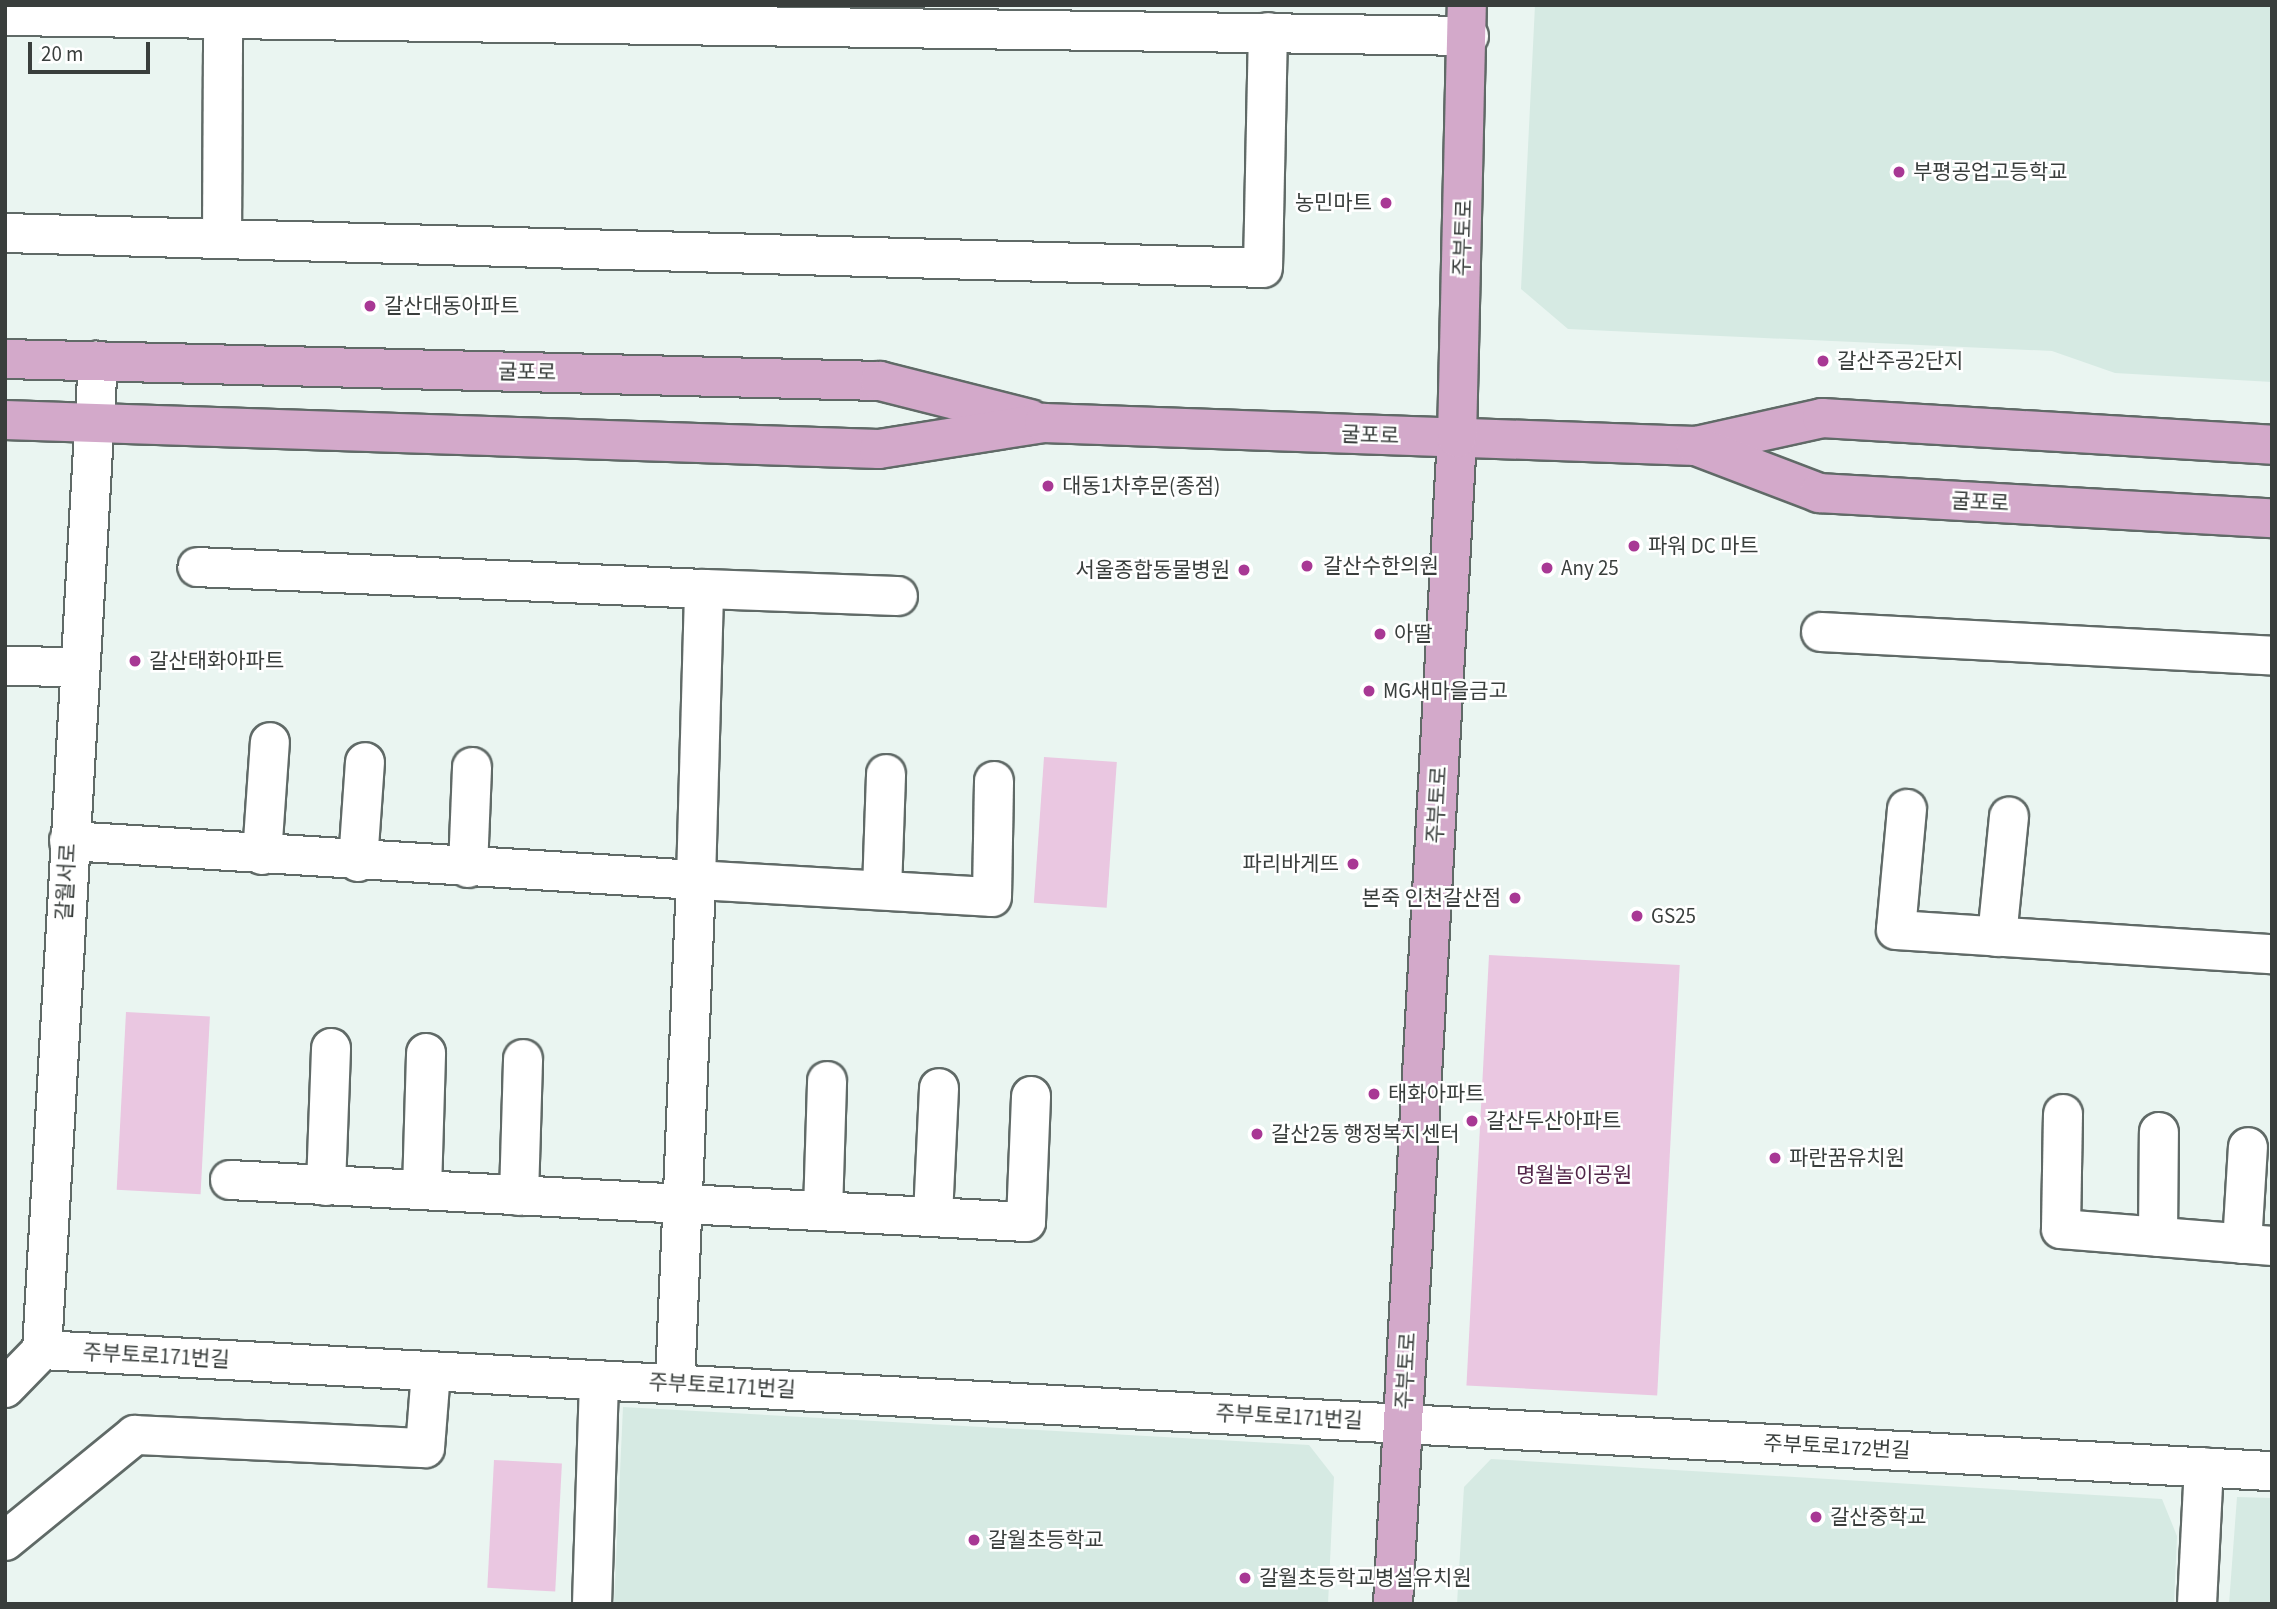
<!DOCTYPE html>
<html>
<head>
<meta charset="utf-8">
<style>
  body { margin:0 }
  #map { position:relative; width:2277px; height:1609px; overflow:hidden; background:#eaf5f1; font-family:"Source Sans 3","Noto Sans KR",sans-serif }
  div>[style] { position:absolute }
  .built>* { inset:0; background:#d6eae3 }
  .green>* { inset:0; background:#eac7e1; transform-origin:0 0 }
  .roads { filter:drop-shadow(2px 0 #606a67) drop-shadow(-2px 0 #606a67) drop-shadow(0 2px #606a67) drop-shadow(0 -2px #606a67) }
  .minor>* { height:38px; margin:-19px; padding:0 19px; transform-origin:19px; border-radius:19px; background:#fff }
  .major>* { height:38px; margin:-19px; padding:0 19px; transform-origin:19px; border-radius:19px; background:#d3a9ca }
  .dots>* { width:19px; height:19px; translate:-50% -50%; box-sizing:border-box; border:4px solid #fff; border-radius:50% }
  span { translate:-50% -50%; white-space:nowrap; text-align:center; line-height:1.15; -webkit-text-stroke:5px #fff; paint-order:stroke }
  .poi-label { font-size:21px; color:#393e3c }
  .left { translate:0 -50%; text-align:left }
  .right { translate:-100% -50%; text-align:right }
  .street-label { font-size:21px; color:#393e3c }
  .park-label { font-size:21px; color:#53274a }
  .frame { position:absolute; inset:0; border:7px solid #393e3c; pointer-events:none }
  .scale { position:absolute; left:28px; top:42px; width:122px; height:32px; box-sizing:border-box; border:4px solid #393e3c; border-top:0; padding-left:9px; font-size:21px; line-height:24px; white-space:nowrap; color:#393e3c; -webkit-text-stroke:5px #fff; paint-order:stroke }
</style>
</head>
<body>
<div id="map">
  <div class="built">
    <div style="clip-path:polygon(1535px 5px,2272px 5px,2272px 382px,2115px 373px,2052px 351px,1568px 329px,1521px 289px)"></div>
    <div style="clip-path:polygon(623px 1407px,1309px 1445px,1334px 1477px,1328px 1604px,614px 1604px)"></div>
    <div style="clip-path:polygon(1491px 1459px,2162px 1499px,2177px 1536px,2174px 1604px,1457px 1604px,1464px 1487px)"></div>
    <div style="clip-path:polygon(2237px 1497px,2272px 1498px,2272px 1604px,2229px 1604px)"></div>
  </div>
  <div class="green">
    <div style="left:1044px;top:757px;width:73px;height:146px;rotate:4deg"></div>
    <div style="left:1489px;top:955px;width:191px;height:431px;rotate:3deg"></div>
    <div style="left:126px;top:1012px;width:84px;height:178px;rotate:3deg"></div>
    <div style="left:494px;top:1460px;width:68px;height:128px;rotate:3deg"></div>
  </div>
  <div class="roads">
    <div class="minor">
      <div style="left:5px;top:16px;width:1464px;rotate:0.78deg"></div>
      <div style="left:5px;top:233px;width:1258px;rotate:1.59deg"></div>
      <div style="left:1263px;top:268px;width:236px;rotate:-88.8deg"></div>
      <div style="left:222px;top:238px;width:219px;rotate:-89.7deg"></div>
      <div style="left:704px;top:589px;width:194px;rotate:2.1deg"></div>
      <div style="left:1821px;top:632px;width:452px;rotate:3deg"></div>
      <div style="left:5px;top:666px;width:73px;rotate:0.8deg"></div>
      <div style="left:1907px;top:809px;width:121px;rotate:95.2deg"></div>
      <div style="left:1896px;top:930px;width:377px;rotate:3.7deg"></div>
      <div style="left:69px;top:841px;width:628px;rotate:3.56deg"></div>
      <div style="left:696px;top:880px;width:291px;rotate:-88.4deg"></div>
      <div style="left:704px;top:589px;width:507px;rotate:-177.52deg"></div>
      <div style="left:262px;top:855px;width:113px;rotate:-86deg"></div>
      <div style="left:358px;top:862px;width:100px;rotate:-86deg"></div>
      <div style="left:468px;top:868px;width:101px;rotate:-87.7deg"></div>
      <div style="left:882px;top:890px;width:116px;rotate:-88deg"></div>
      <div style="left:1997px;top:937px;width:121px;rotate:-84.3deg"></div>
      <div style="left:2063px;top:1114px;width:115px;rotate:91deg"></div>
      <div style="left:2061px;top:1229px;width:212px;rotate:4.6deg"></div>
      <div style="left:230px;top:1180px;width:797px;rotate:3.02deg"></div>
      <div style="left:1026px;top:1222px;width:126px;rotate:-87.7deg"></div>
      <div style="left:326px;top:1186px;width:138px;rotate:-87.9deg"></div>
      <div style="left:422px;top:1190px;width:137px;rotate:-88.3deg"></div>
      <div style="left:519px;top:1196px;width:137px;rotate:-88.3deg"></div>
      <div style="left:823px;top:1211px;width:130px;rotate:-88.2deg"></div>
      <div style="left:933px;top:1216px;width:128px;rotate:-87.3deg"></div>
      <div style="left:2158px;top:1237px;width:105px;rotate:-89.5deg"></div>
      <div style="left:2242px;top:1244px;width:97px;rotate:-86.5deg"></div>
      <div style="left:42px;top:1350px;width:2233px;rotate:3.11deg"></div>
      <div style="left:675px;top:1384px;width:504px;rotate:-87.61deg"></div>
      <div style="left:696px;top:880px;width:296px;rotate:3.3deg"></div>
      <div style="left:992px;top:897px;width:116px;rotate:-89deg"></div>
      <div style="left:5px;top:1388px;width:53px;rotate:-45.8deg"></div>
      <div style="left:42px;top:1350px;width:991px;rotate:-86.76deg"></div>
      <div style="left:5px;top:1541px;width:168px;rotate:-39.2deg"></div>
      <div style="left:135px;top:1435px;width:290px;rotate:2.6deg"></div>
      <div style="left:425px;top:1448px;width:77px;rotate:-85.5deg"></div>
      <div style="left:592px;top:1604px;width:224px;rotate:-88.2deg"></div>
      <div style="left:2197px;top:1604px;width:137px;rotate:-87.1deg"></div>
    </div>
    <div class="major">
      <div style="left:5px;top:359px;width:875px;rotate:1.44deg"></div>
      <div style="left:880px;top:381px;width:155px;rotate:14.2deg"></div>
      <div style="left:5px;top:420px;width:874px;rotate:1.9deg"></div>
      <div style="left:879px;top:449px;width:167px;rotate:-9deg"></div>
      <div style="left:1044px;top:423px;width:652px;rotate:2.02deg"></div>
      <div style="left:1696px;top:446px;width:129px;rotate:-12.5deg"></div>
      <div style="left:1822px;top:418px;width:451px;rotate:3.4deg"></div>
      <div style="left:1696px;top:446px;width:132px;rotate:20.9deg"></div>
      <div style="left:1819px;top:493px;width:454px;rotate:3.2deg"></div>
      <div style="left:1393px;top:1604px;width:1168px;rotate:-86.86deg"></div>
      <div style="left:1457px;top:438px;width:433px;rotate:-88.7deg"></div>
    </div>
  </div>
  <div class="dots">
    <div style="left:1899px;top:172px;background:#a83894"></div>
    <div style="left:1386px;top:203px;background:#a83894"></div>
    <div style="left:370px;top:306px;background:#a83894"></div>
    <div style="left:1823px;top:361px;background:#a83894"></div>
    <div style="left:1048px;top:486px;background:#a83894"></div>
    <div style="left:1634px;top:546px;background:#a83894"></div>
    <div style="left:1307px;top:566px;background:#a83894"></div>
    <div style="left:1547px;top:568px;background:#a83894"></div>
    <div style="left:1244px;top:570px;background:#a83894"></div>
    <div style="left:1380px;top:634px;background:#a83894"></div>
    <div style="left:135px;top:661px;background:#a83894"></div>
    <div style="left:1369px;top:691px;background:#a83894"></div>
    <div style="left:1353px;top:864px;background:#a83894"></div>
    <div style="left:1515px;top:898px;background:#a83894"></div>
    <div style="left:1637px;top:916px;background:#a83894"></div>
    <div style="left:1374px;top:1094px;background:#a83894"></div>
    <div style="left:1472px;top:1121px;background:#a83894"></div>
    <div style="left:1257px;top:1134px;background:#a83894"></div>
    <div style="left:1775px;top:1158px;background:#a83894"></div>
    <div style="left:1816px;top:1517px;background:#a83894"></div>
    <div style="left:974px;top:1540px;background:#a83894"></div>
    <div style="left:1245px;top:1578px;background:#a83894"></div>
  </div>
  <div class="poi-label">
    <span class="left" style="left:1913px;top:172px">부평공업고등학교</span>
    <span class="right" style="left:1372px;top:203px">농민마트</span>
    <span class="left" style="left:384px;top:306px">갈산대동아파트</span>
    <span class="left" style="left:1837px;top:361px">갈산주공2단지</span>
    <span class="left" style="left:1062px;top:486px">대동1차후문(종점)</span>
    <span class="left" style="left:1648px;top:546px">파워 DC 마트</span>
    <span class="left" style="left:1323px;top:566px">갈산수한의원</span>
    <span class="left" style="left:1561px;top:568px">Any 25</span>
    <span class="right" style="left:1230px;top:570px">서울종합동물병원</span>
    <span class="left" style="left:1394px;top:634px">아딸</span>
    <span class="left" style="left:149px;top:661px">갈산태화아파트</span>
    <span class="left" style="left:1383px;top:691px">MG새마을금고</span>
    <span class="right" style="left:1339px;top:864px">파리바게뜨</span>
    <span class="right" style="left:1501px;top:898px">본죽 인천갈산점</span>
    <span class="left" style="left:1651px;top:916px">GS25</span>
    <span class="left" style="left:1388px;top:1094px">태화아파트</span>
    <span class="left" style="left:1486px;top:1121px">갈산두산아파트</span>
    <span class="left" style="left:1271px;top:1134px">갈산2동 행정복지센터</span>
    <span class="left" style="left:1789px;top:1158px">파란꿈유치원</span>
    <span class="left" style="left:1830px;top:1517px">갈산중학교</span>
    <span class="left" style="left:988px;top:1540px">갈월초등학교</span>
    <span class="left" style="left:1259px;top:1578px">갈월초등학교병설유치원</span>
  </div>
  <div class="street-label">
    <span style="left:1463px;top:238px;rotate:-88deg">주부토로</span>
    <span style="left:527px;top:372px;rotate:1deg">굴포로</span>
    <span style="left:1370px;top:435px;rotate:2deg">굴포로</span>
    <span style="left:1980px;top:502px;rotate:3deg">굴포로</span>
    <span style="left:1437px;top:805px;rotate:-87deg">주부토로</span>
    <span style="left:66px;top:882px;rotate:-87deg">갈월서로</span>
    <span style="left:156px;top:1356px;rotate:3deg">주부토로171번길</span>
    <span style="left:1406px;top:1371px;rotate:-87deg">주부토로</span>
    <span style="left:722px;top:1386px;rotate:3deg">주부토로171번길</span>
    <span style="left:1289px;top:1417px;rotate:3deg">주부토로171번길</span>
    <span style="left:1837px;top:1447px;rotate:3deg">주부토로172번길</span>
  </div>
  <div class="park-label">
    <span style="left:1574px;top:1175px">명월놀이공원</span>
  </div>
  <div class="frame"></div>
  <div class="scale">20 m</div>
</div>
</body>
</html>
